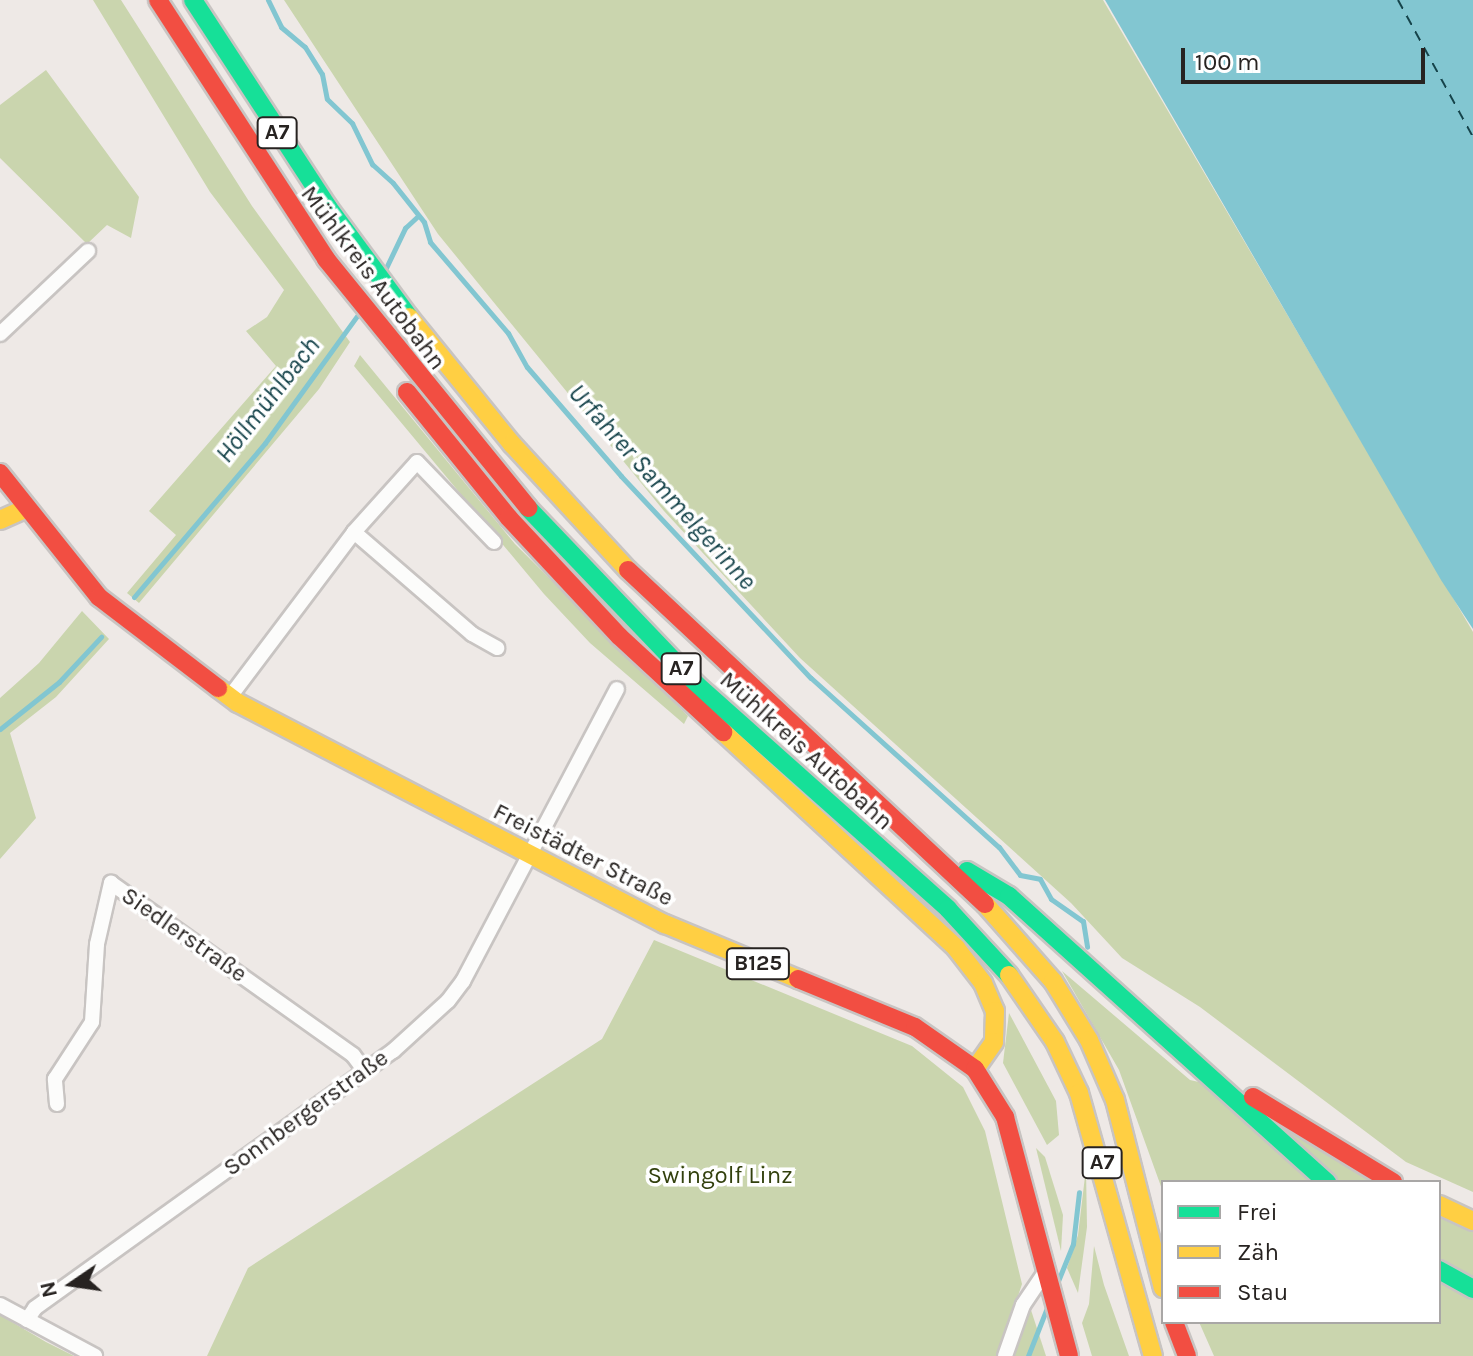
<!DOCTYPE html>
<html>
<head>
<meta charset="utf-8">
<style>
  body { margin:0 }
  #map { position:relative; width:1473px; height:1356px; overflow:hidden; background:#eee9e6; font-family:Karla,sans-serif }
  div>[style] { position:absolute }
  .green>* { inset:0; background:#cad5ae }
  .water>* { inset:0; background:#82c6d1 }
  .stream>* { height:5px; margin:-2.5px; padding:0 2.5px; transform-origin:2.5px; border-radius:2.5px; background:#82c6d1 }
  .ferry>* { height:2px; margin-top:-1px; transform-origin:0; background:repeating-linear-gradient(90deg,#15434a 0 10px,transparent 0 18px) }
  .roads { filter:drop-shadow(2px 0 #c8c4c2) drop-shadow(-2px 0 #c8c4c2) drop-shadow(0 2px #c8c4c2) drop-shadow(0 -2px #c8c4c2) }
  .street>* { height:14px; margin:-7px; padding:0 7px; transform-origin:7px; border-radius:7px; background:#fcfcfb }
  .fast>* { height:18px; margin:-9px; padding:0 9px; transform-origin:9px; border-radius:9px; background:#16e098 }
  .slow>* { height:18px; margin:-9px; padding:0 9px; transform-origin:9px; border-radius:9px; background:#ffcf43 }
  .jam>* { height:18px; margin:-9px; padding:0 9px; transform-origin:9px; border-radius:9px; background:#f24e42 }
  span { translate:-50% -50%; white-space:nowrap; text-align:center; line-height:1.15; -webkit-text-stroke:7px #fff; paint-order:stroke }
  .shield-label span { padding:2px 6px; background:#fff; border:2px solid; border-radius:6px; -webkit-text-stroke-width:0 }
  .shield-label { font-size:22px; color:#272321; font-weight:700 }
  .street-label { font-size:24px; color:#272321 }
  .park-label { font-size:24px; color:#32400d }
  .water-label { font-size:26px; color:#15434a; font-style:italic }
  .legend { position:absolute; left:1161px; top:1180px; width:280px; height:144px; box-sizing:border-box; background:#fff; border:2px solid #a9a7a6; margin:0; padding:10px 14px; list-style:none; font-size:24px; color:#272321 }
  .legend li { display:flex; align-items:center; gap:16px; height:40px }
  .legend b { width:40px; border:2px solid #a9a7a6 }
  .north { position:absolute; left:32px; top:1244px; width:80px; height:80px; -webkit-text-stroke:6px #fff; paint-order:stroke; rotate:257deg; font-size:22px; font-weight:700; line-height:32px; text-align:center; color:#272321 }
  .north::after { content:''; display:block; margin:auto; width:28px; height:36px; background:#272321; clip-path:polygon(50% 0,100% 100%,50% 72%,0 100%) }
  .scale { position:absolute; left:1181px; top:48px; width:244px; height:36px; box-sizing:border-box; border:4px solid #272321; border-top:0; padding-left:10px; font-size:24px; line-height:28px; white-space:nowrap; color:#272321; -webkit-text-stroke:6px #fff; paint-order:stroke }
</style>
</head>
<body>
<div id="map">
  <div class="green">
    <div style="clip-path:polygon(93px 0,121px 0,252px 206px,350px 342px,319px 389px,139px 603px,127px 593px,176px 535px,149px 511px,276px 366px,246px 331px,267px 317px,284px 290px,210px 192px)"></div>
    <div style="clip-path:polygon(284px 0,1103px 0,1473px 632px,1473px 1192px,1406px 1162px,1200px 1007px,1122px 958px,1071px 903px,800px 658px,664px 511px,438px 234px)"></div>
    <div style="clip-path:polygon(46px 70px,139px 197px,131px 238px,107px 225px,87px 244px,0 158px,0 105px)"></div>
    <div style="clip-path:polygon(360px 355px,515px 544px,688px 716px,684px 724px,590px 643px,544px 594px,354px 366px)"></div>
    <div style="clip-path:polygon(82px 611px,109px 639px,56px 697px,10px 733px,36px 818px,0 859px,0 698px,39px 663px)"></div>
    <div style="clip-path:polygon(654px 940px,912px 1046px,963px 1087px,985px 1131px,1022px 1284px,998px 1356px,207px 1356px,248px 1268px,602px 1039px)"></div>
    <div style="clip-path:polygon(1062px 971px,1190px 1080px,1221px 1087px,1377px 1182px,1163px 1182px,1163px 1192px,1119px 1070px)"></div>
    <div style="clip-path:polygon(1009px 1013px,1056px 1101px,1059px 1135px,1047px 1145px,1003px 1063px)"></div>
    <div style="clip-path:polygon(1036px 1148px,1045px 1157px,1063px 1215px,1061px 1251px)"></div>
    <div style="clip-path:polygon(1086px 1168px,1087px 1227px,1078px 1293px,1067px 1268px,1078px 1235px)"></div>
    <div style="clip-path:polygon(1439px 1212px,1473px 1227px,1473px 1356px,1214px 1356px,1199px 1322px,1439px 1322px)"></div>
    <div style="clip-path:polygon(1094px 1246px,1104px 1285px,1129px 1356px,1092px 1356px,1082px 1323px,1089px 1304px)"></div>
    <div style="clip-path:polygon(1030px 1307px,1046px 1356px,1011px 1356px,1026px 1313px)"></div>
    <div style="clip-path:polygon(0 1315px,46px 1342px,74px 1356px,0 1356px)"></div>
  </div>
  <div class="water">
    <div style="clip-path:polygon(1105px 0,1473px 0,1473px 629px,1441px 580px)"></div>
  </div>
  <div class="stream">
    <div style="left:268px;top:0;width:30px;rotate:64deg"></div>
    <div style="left:281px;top:27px;width:31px;rotate:40deg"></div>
    <div style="left:305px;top:47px;width:32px;rotate:58deg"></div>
    <div style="left:322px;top:74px;width:25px;rotate:79deg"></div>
    <div style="left:327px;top:99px;width:35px;rotate:44deg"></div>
    <div style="left:352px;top:123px;width:46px;rotate:64deg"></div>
    <div style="left:372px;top:164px;width:28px;rotate:42deg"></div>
    <div style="left:393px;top:183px;width:50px;rotate:51.5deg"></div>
    <div style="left:424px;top:222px;width:21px;rotate:73deg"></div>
    <div style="left:430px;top:242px;width:120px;rotate:49.4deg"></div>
    <div style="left:508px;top:333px;width:39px;rotate:61deg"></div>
    <div style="left:527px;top:367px;width:144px;rotate:49.2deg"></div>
    <div style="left:621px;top:476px;width:277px;rotate:46.8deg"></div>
    <div style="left:811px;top:678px;width:253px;rotate:42deg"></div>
    <div style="left:999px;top:847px;width:35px;rotate:53deg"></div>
    <div style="left:1020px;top:875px;width:20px;rotate:11deg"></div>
    <div style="left:1040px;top:879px;width:23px;rotate:61deg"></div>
    <div style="left:1051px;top:899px;width:39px;rotate:35deg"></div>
    <div style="left:1083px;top:921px;width:26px;rotate:81deg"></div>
    <div style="left:385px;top:270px;width:47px;rotate:-64.5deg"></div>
    <div style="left:405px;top:228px;width:18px;rotate:-43deg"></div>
    <div style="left:134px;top:597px;width:202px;rotate:-49.6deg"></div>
    <div style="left:265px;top:443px;width:160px;rotate:-54.1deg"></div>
    <div style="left:0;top:729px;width:75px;rotate:-38.5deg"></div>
    <div style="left:59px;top:682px;width:62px;rotate:-47deg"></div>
    <div style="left:1058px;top:1281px;width:40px;rotate:-68deg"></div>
    <div style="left:1073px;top:1244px;width:52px;rotate:-83.4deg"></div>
    <div style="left:1028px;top:1356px;width:55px;rotate:-68.6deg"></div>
  </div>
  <div class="ferry">
    <div style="left:1398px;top:0;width:156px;rotate:61.3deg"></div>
  </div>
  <div class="roads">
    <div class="street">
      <div style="left:0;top:334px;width:121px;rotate:-43.3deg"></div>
      <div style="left:354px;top:532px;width:94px;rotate:-48deg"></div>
      <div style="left:417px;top:462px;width:111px;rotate:46.1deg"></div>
      <div style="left:229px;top:698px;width:208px;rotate:-53deg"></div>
      <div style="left:354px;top:532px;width:156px;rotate:40.8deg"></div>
      <div style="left:472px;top:634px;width:29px;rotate:29deg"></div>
      <div style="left:57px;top:1104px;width:25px;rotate:-95deg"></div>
      <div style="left:55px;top:1079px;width:68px;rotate:-57deg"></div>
      <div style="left:92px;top:1022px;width:78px;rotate:-86.3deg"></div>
      <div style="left:97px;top:944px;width:63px;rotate:-77.1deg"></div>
      <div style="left:111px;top:883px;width:297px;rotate:35.4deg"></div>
      <div style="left:353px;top:1055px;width:20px;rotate:53deg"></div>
      <div style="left:0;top:1305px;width:108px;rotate:28.2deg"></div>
      <div style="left:27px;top:1320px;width:14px;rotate:-56deg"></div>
      <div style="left:35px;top:1308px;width:441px;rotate:-35.7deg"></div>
      <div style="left:393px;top:1051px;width:74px;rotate:-42.3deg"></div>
      <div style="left:448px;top:1001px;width:25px;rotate:-53deg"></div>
      <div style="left:463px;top:981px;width:330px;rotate:-62.2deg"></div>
      <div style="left:1005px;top:1356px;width:54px;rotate:-70.6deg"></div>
      <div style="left:1023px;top:1305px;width:40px;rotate:-56deg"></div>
    </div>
    <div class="fast">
      <div style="left:193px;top:0;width:247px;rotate:56.9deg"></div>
      <div style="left:328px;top:207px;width:137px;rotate:53.6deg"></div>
      <div style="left:528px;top:508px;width:245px;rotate:46.3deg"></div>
      <div style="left:697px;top:685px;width:336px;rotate:41.7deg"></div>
      <div style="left:948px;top:909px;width:90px;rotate:47.3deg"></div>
      <div style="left:967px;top:871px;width:49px;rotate:30.8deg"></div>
      <div style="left:1009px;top:896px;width:428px;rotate:42deg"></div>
      <div style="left:1439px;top:1270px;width:39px;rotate:29deg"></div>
    </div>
    <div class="slow">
      <div style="left:409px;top:317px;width:164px;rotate:51deg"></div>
      <div style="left:512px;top:444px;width:171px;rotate:47.4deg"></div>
      <div style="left:0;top:520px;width:30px;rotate:-24deg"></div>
      <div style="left:218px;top:688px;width:25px;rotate:37deg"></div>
      <div style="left:238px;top:703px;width:481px;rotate:27.4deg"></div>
      <div style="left:665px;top:924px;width:144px;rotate:22.5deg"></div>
      <div style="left:723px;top:732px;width:318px;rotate:42.8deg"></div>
      <div style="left:956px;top:948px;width:44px;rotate:52.4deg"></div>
      <div style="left:983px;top:983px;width:30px;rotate:67deg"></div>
      <div style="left:995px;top:1011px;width:31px;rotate:92deg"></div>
      <div style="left:994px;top:1042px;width:33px;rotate:125deg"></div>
      <div style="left:985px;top:904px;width:103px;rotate:48.6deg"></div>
      <div style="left:1053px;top:981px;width:69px;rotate:58.6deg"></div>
      <div style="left:1089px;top:1040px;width:65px;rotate:66.6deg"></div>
      <div style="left:1115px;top:1100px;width:194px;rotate:75.7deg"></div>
      <div style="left:1009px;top:975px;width:81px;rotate:55.5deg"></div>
      <div style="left:1055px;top:1042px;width:56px;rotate:64.8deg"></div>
      <div style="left:1079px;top:1093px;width:273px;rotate:74.3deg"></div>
      <div style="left:1439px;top:1205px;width:38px;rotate:25deg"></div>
    </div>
    <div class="jam">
      <div style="left:158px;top:0;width:309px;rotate:57deg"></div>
      <div style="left:326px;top:259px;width:321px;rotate:50.9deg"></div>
      <div style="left:407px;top:392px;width:162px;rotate:51deg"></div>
      <div style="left:509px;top:518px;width:161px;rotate:47deg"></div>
      <div style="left:619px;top:636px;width:142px;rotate:42.7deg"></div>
      <div style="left:0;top:473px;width:159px;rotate:51.4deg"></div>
      <div style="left:99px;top:597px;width:150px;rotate:37.4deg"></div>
      <div style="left:628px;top:570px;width:489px;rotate:43.1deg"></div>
      <div style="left:798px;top:979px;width:126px;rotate:22.3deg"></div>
      <div style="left:915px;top:1027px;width:73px;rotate:35deg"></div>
      <div style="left:975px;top:1069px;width:57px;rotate:58deg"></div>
      <div style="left:1005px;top:1117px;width:247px;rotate:75deg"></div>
      <div style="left:1253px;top:1097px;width:164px;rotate:31.3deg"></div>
      <div style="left:1174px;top:1322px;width:36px;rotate:69deg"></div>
    </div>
  </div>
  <div class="shield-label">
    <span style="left:277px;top:133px">A7</span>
    <span style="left:681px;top:669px">A7</span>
    <span style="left:758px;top:964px">B125</span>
    <span style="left:1102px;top:1163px">A7</span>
  </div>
  <div class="street-label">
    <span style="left:373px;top:278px;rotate:53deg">Mühlkreis Autobahn</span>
    <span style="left:806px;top:751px;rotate:42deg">Mühlkreis Autobahn</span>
    <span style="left:583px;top:855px;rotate:27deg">Freistädter Straße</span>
    <span style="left:184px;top:935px;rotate:35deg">Siedlerstraße</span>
    <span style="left:306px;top:1113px;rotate:-36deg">Sonnbergerstraße</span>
  </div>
  <div class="park-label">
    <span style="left:720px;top:1176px">Swingolf Linz</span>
  </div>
  <div class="water-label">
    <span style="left:268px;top:400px;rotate:-52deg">Höllmühlbach</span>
    <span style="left:662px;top:487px;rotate:48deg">Urfahrer Sammelgerinne</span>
  </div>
  <ul class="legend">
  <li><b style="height:10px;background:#16e098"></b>Frei</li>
  <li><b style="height:10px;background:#ffcf43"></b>Zäh</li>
  <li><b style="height:10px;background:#f24e42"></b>Stau</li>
  </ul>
  <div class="north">N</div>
  <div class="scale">100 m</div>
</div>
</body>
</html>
